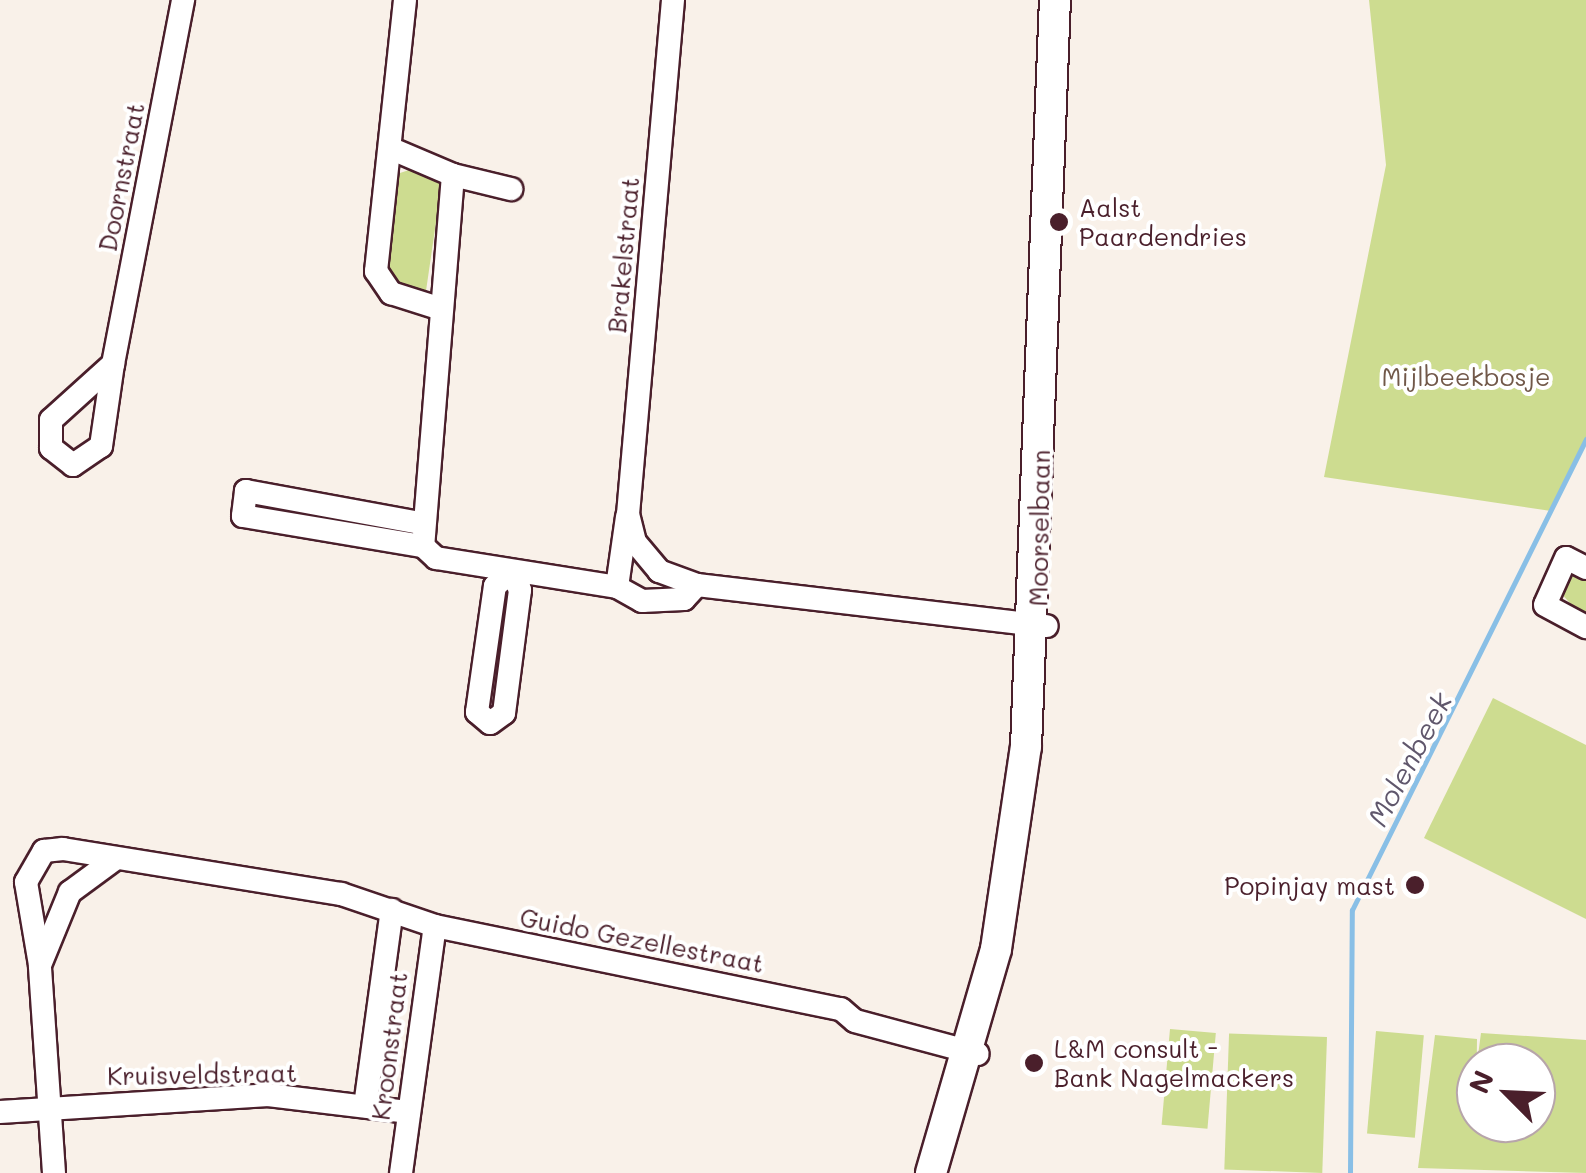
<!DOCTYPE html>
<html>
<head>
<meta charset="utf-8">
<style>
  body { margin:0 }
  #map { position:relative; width:1586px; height:1173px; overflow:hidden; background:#f9f1e9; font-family:Mali,sans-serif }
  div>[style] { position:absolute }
  .green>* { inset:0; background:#cddc90; transform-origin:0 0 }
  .stream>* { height:5px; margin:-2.5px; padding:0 2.5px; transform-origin:2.5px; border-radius:2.5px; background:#89bfe6 }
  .roads { filter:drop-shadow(2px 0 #4a1f2b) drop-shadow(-2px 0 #4a1f2b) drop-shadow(0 2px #4a1f2b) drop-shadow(0 -2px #4a1f2b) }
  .minor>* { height:22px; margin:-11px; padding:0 11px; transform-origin:11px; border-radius:11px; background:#fff }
  .major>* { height:30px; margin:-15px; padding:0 15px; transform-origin:15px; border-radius:15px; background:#fff }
  .dots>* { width:28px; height:28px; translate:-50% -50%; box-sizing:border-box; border:5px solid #fff; border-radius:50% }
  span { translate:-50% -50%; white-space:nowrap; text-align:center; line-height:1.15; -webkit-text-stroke:8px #fff; paint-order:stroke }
  .street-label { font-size:25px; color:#4a1f2b }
  .poi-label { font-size:25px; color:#4a1f2b }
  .left { translate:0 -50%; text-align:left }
  .right { translate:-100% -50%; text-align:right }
  .park-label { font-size:25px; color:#715849 }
  .water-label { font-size:28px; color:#60576c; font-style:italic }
  .north { position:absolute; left:1456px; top:1043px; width:100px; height:100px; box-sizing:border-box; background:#fff; border:2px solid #b7a5aa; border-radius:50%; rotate:294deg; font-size:28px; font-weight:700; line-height:40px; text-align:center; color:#4a1f2b }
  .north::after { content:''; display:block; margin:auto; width:35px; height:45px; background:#4a1f2b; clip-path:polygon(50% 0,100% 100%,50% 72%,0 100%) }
</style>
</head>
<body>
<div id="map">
  <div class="green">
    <div style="clip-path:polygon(1369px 0,1586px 0,1586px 439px,1551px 511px,1324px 477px,1386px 165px)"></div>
    <div style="clip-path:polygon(412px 169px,442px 181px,426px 291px,395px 284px,387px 269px,397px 174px)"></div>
    <div style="clip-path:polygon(1586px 575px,1586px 621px,1559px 591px,1567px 576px)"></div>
    <div style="clip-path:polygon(1493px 698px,1586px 745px,1586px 919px,1424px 838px)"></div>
    <div style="left:1170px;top:1029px;width:46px;height:96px;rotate:5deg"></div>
    <div style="left:1376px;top:1031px;width:48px;height:103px;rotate:5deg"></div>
    <div style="clip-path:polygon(1481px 1033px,1586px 1040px,1586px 1173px,1418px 1168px,1435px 1035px,1477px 1039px,1476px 1123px,1536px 1123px,1536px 1063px,1477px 1063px)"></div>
    <div style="left:1327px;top:1037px;width:136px;height:98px;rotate:92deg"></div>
  </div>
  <div class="stream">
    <div style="left:1350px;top:1173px;width:263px;rotate:-89.6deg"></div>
    <div style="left:1352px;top:910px;width:526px;rotate:-63.58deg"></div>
  </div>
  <div class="roads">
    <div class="minor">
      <div style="left:405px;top:0;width:273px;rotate:96.1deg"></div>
      <div style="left:376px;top:271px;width:27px;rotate:56deg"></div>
      <div style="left:391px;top:293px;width:52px;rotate:17.7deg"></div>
      <div style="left:673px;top:0;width:516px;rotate:95deg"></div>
      <div style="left:628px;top:514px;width:29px;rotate:76deg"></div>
      <div style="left:635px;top:542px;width:38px;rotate:50deg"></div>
      <div style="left:659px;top:571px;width:40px;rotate:20.2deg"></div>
      <div style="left:697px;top:585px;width:352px;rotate:6.7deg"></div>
      <div style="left:392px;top:149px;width:66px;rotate:23.1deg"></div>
      <div style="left:453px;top:175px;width:372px;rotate:94.6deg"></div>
      <div style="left:423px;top:546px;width:18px;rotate:43deg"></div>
      <div style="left:436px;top:558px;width:183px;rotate:9.1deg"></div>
      <div style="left:617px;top:587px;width:29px;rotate:29deg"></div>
      <div style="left:642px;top:601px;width:42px;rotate:-2.7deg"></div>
      <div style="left:684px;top:599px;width:19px;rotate:-47deg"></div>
      <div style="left:453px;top:175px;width:60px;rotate:13.6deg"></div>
      <div style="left:113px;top:364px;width:371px;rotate:-79.1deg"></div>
      <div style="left:113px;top:364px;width:83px;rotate:98.3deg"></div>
      <div style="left:101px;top:446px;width:34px;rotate:146deg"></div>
      <div style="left:73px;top:465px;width:28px;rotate:-142deg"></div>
      <div style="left:51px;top:448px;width:28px;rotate:-90deg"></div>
      <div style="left:51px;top:420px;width:84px;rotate:-42.1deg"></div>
      <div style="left:420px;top:523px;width:177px;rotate:-169.6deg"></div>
      <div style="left:246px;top:491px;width:25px;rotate:97deg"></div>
      <div style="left:243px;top:516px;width:182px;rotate:9.5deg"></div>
      <div style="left:1586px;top:568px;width:22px;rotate:-153deg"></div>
      <div style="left:1566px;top:558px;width:51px;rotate:114.1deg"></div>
      <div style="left:1545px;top:605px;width:47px;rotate:28.2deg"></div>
      <div style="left:511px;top:572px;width:20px;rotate:63deg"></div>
      <div style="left:520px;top:590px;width:124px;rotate:97.4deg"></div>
      <div style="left:504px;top:713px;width:17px;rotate:144deg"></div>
      <div style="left:490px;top:723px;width:17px;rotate:-140deg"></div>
      <div style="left:477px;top:712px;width:127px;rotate:-81.9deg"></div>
      <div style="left:495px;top:586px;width:21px;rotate:-41deg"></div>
      <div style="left:617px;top:587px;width:71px;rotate:-81.9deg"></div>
      <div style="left:40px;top:965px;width:84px;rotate:-99.6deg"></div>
      <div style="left:26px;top:882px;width:36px;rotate:-60deg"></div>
      <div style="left:44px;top:851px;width:19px;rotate:-6deg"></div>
      <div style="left:63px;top:849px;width:282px;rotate:9.2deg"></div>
      <div style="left:341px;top:894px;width:99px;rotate:18.8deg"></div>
      <div style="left:435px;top:926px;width:414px;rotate:11.6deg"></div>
      <div style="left:841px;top:1009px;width:18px;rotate:41deg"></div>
      <div style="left:855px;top:1021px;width:127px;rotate:15deg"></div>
      <div style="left:365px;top:1106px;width:198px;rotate:-82.2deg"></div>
      <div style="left:0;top:1112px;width:269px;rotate:-3.6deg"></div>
      <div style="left:268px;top:1095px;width:142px;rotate:6.9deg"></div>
      <div style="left:54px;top:1173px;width:208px;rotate:-93.9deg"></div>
      <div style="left:40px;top:965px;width:79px;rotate:-67.7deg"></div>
      <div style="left:70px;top:892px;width:56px;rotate:-36.3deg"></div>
      <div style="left:401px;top:1173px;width:249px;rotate:-82.2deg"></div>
    </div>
    <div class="major">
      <div style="left:931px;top:1173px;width:233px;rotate:-73.8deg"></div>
      <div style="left:996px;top:949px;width:204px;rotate:-81.6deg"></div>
      <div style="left:1026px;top:747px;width:748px;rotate:-87.78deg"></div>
    </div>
  </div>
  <div class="dots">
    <div style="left:1059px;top:222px;background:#4a1f2b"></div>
    <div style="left:1415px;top:885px;background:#4a1f2b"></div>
    <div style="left:1034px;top:1063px;background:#4a1f2b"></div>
  </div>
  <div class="street-label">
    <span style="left:121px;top:177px;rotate:-79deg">Doornstraat</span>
    <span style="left:623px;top:255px;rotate:-85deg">Brakelstraat</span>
    <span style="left:1039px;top:528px;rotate:-89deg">Moorselbaan</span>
    <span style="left:642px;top:940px;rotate:11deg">Guido Gezellestraat</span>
    <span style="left:389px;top:1046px;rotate:-83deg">Kroonstraat</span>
    <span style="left:202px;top:1074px;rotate:-1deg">Kruisveldstraat</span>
  </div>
  <div class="poi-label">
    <span class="left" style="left:1079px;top:222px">Aalst<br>Paardendries</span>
    <span class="right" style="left:1395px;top:885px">Popinjay mast</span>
    <span class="left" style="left:1054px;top:1063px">L&amp;M consult -<br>Bank Nagelmackers</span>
  </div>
  <div class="park-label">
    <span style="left:1466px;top:376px">Mijlbeekbosje</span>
  </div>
  <div class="water-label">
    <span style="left:1409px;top:759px;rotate:-62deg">Molenbeek</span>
  </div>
  <div class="north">N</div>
</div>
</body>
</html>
